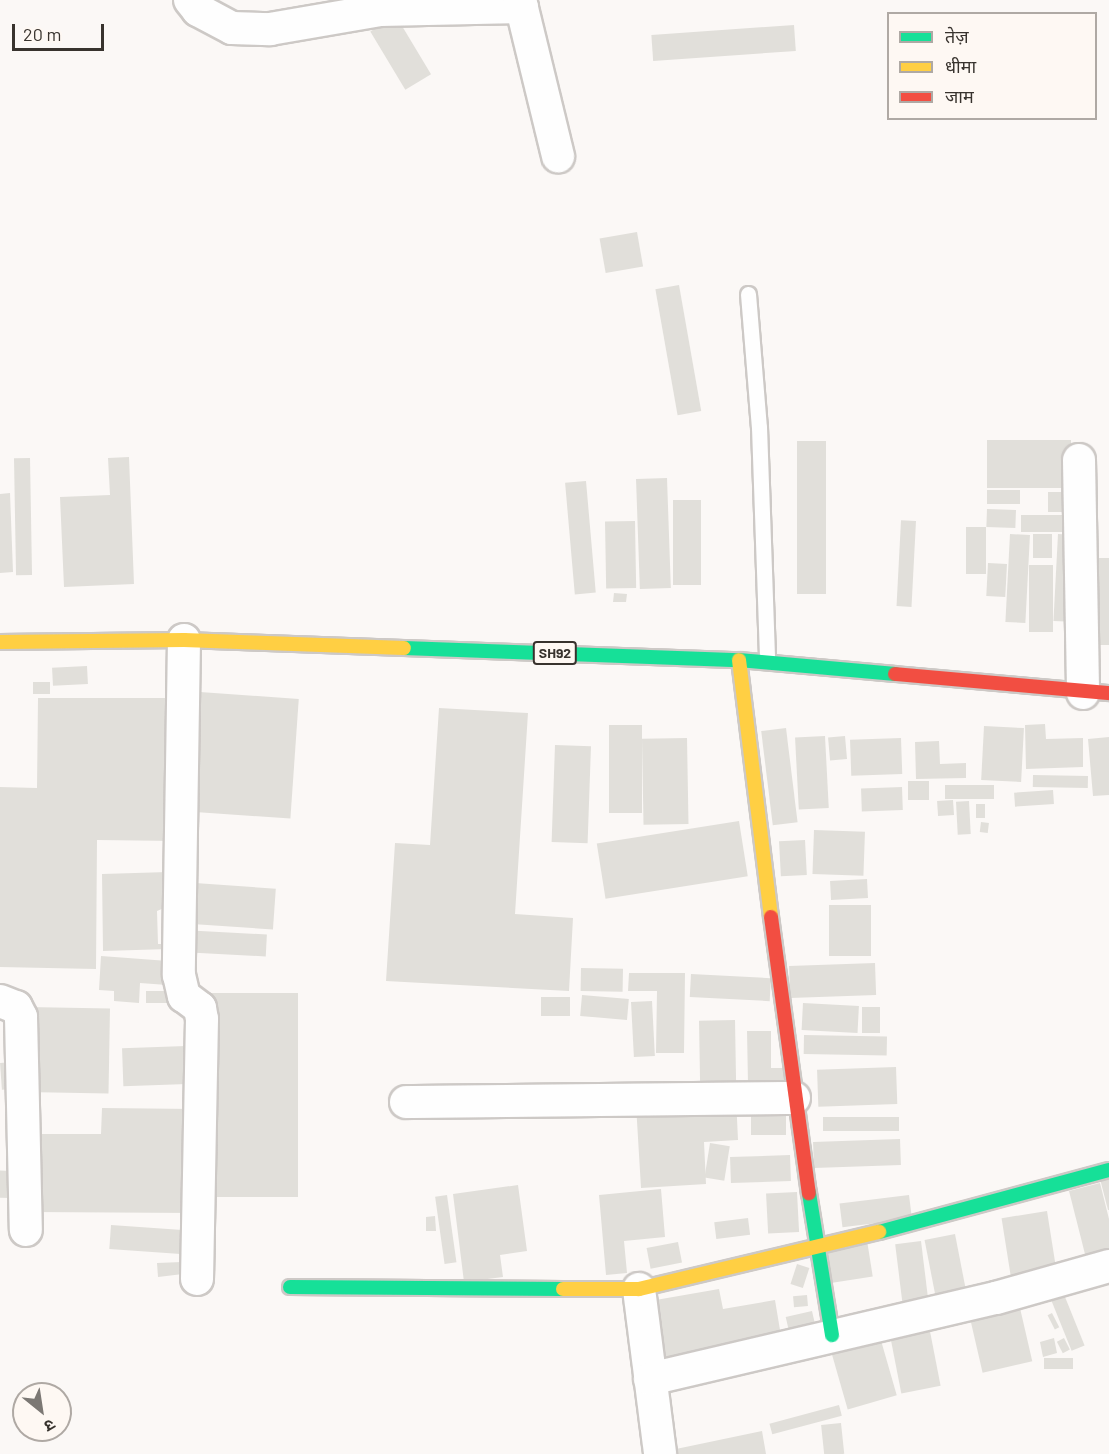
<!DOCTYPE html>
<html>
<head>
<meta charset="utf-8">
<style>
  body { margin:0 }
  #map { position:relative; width:1109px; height:1454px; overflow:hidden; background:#fbf8f6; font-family:Barlow,"Noto Sans Devanagari",sans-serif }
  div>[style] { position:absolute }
  .building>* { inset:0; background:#e1dfda; transform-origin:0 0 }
  .roads { filter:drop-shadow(2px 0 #cdc9c6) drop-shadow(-2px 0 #cdc9c6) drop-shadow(0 2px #cdc9c6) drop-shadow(0 -2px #cdc9c6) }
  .lane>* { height:15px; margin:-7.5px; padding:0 7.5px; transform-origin:7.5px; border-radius:7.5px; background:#fefefe }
  .street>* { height:32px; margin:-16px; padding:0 16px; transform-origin:16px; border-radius:16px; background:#fefefe }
  .fast>* { height:14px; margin:-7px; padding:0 7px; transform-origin:7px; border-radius:7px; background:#16e098 }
  .slow>* { height:14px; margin:-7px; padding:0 7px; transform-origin:7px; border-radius:7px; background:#ffcf43 }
  .jam>* { height:14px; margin:-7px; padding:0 7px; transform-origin:7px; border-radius:7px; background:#f24e42 }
  span { translate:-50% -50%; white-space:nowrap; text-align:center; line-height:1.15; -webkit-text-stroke:4.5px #fef8f3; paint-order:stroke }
  .shield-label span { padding:2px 4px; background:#fef8f3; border:2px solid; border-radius:4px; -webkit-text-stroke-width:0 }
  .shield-label { font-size:14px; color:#38332e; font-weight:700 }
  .legend { position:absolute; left:887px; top:12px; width:210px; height:108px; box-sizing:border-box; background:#fef8f3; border:2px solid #afa9a4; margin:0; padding:8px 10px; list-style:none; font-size:18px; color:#38332e }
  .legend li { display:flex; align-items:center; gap:12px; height:30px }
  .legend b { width:30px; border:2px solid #afa9a4 }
  .north { position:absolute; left:12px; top:1382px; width:60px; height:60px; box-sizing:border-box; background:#fef8f3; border:2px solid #afa9a4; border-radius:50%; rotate:150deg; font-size:16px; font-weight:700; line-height:24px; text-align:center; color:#38332e }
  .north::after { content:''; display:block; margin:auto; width:21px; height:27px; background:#7c7874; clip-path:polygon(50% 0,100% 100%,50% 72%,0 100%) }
  .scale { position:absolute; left:12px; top:24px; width:92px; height:27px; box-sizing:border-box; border:3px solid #38332e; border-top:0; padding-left:8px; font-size:18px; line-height:21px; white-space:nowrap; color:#38332e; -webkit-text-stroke:4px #fef8f3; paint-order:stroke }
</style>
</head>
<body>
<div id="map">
  <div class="building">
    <div style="left:396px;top:16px;width:68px;height:30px;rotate:59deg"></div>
    <div style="left:794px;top:25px;width:26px;height:143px;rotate:86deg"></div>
    <div style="left:637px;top:232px;width:35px;height:38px;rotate:80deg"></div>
    <div style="left:679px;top:285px;width:128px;height:24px;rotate:80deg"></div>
    <div style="left:987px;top:440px;width:84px;height:48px"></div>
    <div style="left:797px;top:441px;width:29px;height:153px"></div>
    <div style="clip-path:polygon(129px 457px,134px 584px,64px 587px,60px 497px,110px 495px,108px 458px)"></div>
    <div style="left:30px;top:458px;width:117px;height:16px;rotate:89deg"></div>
    <div style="left:667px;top:478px;width:110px;height:31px;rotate:88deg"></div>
    <div style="left:586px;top:481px;width:112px;height:21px;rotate:85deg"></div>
    <div style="left:987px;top:490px;width:33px;height:14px"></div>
    <div style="left:1048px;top:492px;width:15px;height:20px"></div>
    <div style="clip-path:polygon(10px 493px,13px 572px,0 573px,0 494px)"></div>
    <div style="left:673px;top:500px;width:28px;height:85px"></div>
    <div style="left:987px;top:509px;width:29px;height:18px;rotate:2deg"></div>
    <div style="left:1021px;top:515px;width:46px;height:17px"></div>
    <div style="left:635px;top:521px;width:67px;height:30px;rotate:89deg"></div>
    <div style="left:916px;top:521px;width:86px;height:15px;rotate:93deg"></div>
    <div style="left:966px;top:527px;width:20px;height:47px"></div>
    <div style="left:1010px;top:534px;width:20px;height:88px;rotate:3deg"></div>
    <div style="left:1033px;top:534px;width:19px;height:24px"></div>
    <div style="left:1058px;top:534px;width:18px;height:87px;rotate:3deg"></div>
    <div style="left:1109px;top:558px;width:87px;height:18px;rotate:90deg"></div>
    <div style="left:988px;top:563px;width:19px;height:33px;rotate:3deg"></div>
    <div style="left:1029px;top:565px;width:24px;height:67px"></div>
    <div style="clip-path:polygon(614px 593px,627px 594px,626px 602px,613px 602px)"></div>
    <div style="left:87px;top:666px;width:18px;height:35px;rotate:87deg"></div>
    <div style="left:50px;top:682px;width:12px;height:17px;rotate:90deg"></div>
    <div style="left:200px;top:692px;width:99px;height:120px;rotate:4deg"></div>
    <div style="clip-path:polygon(38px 698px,177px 698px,177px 841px,97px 840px,96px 969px,0 967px,0 787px,37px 788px)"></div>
    <div style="clip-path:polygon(439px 708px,528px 713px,515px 914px,573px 918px,569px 991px,386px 981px,395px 843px,430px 845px)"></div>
    <div style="clip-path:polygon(1045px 724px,1046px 739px,1083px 738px,1083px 767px,1026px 769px,1025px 725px)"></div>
    <div style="left:609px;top:725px;width:33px;height:88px"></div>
    <div style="left:984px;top:726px;width:40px;height:54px;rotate:3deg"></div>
    <div style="left:786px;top:728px;width:95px;height:25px;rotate:83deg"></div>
    <div style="left:825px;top:736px;width:72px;height:30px;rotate:87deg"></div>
    <div style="left:845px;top:736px;width:23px;height:17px;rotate:85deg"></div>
    <div style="clip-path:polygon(1109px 737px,1109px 795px,1093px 796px,1088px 739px)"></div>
    <div style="left:687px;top:738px;width:86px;height:45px;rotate:89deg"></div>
    <div style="left:901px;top:738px;width:36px;height:51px;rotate:88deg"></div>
    <div style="clip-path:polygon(939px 741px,940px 764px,966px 763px,966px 778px,916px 779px,915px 742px)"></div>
    <div style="left:555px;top:745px;width:36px;height:97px;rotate:2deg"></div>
    <div style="left:1033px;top:775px;width:55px;height:12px;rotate:1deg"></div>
    <div style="left:929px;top:781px;width:19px;height:21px;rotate:90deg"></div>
    <div style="left:994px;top:785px;width:14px;height:49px;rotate:90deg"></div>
    <div style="left:902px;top:787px;width:23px;height:41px;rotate:88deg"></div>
    <div style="left:1053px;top:790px;width:14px;height:39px;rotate:86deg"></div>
    <div style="left:953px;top:800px;width:15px;height:16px;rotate:86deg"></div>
    <div style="left:969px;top:801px;width:33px;height:13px;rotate:87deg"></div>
    <div style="left:976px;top:804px;width:9px;height:14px"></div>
    <div style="left:739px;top:821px;width:56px;height:144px;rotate:81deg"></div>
    <div style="left:981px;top:822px;width:8px;height:10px;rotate:7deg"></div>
    <div style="left:814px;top:830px;width:51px;height:44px;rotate:2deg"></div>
    <div style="left:805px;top:840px;width:35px;height:26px;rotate:87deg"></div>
    <div style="clip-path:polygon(168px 872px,169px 906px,157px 911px,158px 944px,169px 944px,169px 949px,103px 951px,102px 874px)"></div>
    <div style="left:867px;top:879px;width:19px;height:37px;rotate:87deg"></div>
    <div style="left:195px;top:883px;width:81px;height:41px;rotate:4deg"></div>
    <div style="left:829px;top:905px;width:42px;height:51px"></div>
    <div style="left:182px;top:930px;width:85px;height:22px;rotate:3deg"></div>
    <div style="clip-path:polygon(101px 956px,168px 961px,167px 985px,140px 983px,139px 1003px,114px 1001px,114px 991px,99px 990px)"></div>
    <div style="left:875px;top:963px;width:32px;height:86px;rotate:88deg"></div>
    <div style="left:581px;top:968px;width:42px;height:23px;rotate:1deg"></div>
    <div style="clip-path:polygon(629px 973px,685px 973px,684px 1053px,656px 1053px,657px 991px,628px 991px)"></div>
    <div style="left:691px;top:974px;width:80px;height:23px;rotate:3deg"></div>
    <div style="left:168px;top:991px;width:12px;height:22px;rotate:90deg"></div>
    <div style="left:211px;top:993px;width:87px;height:204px"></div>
    <div style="left:582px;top:995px;width:47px;height:21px;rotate:5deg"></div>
    <div style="left:541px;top:997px;width:29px;height:19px"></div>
    <div style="left:652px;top:1001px;width:55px;height:21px;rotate:87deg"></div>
    <div style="left:803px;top:1003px;width:56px;height:27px;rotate:3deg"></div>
    <div style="left:27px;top:1007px;width:83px;height:85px;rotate:1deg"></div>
    <div style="left:862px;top:1007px;width:18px;height:26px"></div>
    <div style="left:735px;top:1020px;width:63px;height:36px;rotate:89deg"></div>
    <div style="clip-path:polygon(747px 1031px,771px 1031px,771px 1068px,785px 1068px,785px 1084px,748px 1084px)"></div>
    <div style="left:804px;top:1035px;width:83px;height:19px;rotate:1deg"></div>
    <div style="left:186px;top:1046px;width:38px;height:64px;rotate:88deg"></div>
    <div style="left:13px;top:1062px;width:27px;height:13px;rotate:86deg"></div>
    <div style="left:896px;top:1067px;width:37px;height:79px;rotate:88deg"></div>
    <div style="clip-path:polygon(635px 1088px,736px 1097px,738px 1140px,704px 1142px,706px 1184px,641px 1188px)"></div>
    <div style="left:751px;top:1106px;width:35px;height:29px"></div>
    <div style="clip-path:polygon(102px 1108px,195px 1109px,194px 1213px,31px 1212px,31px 1134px,101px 1134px)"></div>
    <div style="left:899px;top:1117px;width:14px;height:76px;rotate:90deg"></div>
    <div style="left:900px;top:1139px;width:26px;height:87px;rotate:88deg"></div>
    <div style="left:710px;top:1143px;width:20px;height:35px;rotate:9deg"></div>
    <div style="left:790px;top:1155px;width:26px;height:60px;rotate:88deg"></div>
    <div style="left:11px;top:1171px;width:27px;height:11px;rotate:92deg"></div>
    <div style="clip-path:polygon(1109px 1172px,1109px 1210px,1108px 1210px,1099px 1175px)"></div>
    <div style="clip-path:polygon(1100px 1183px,1109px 1219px,1109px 1256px,1087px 1262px,1069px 1191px)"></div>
    <div style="clip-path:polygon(518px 1185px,527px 1251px,500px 1255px,503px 1277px,464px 1282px,453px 1194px)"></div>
    <div style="clip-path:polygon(661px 1189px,665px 1237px,624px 1241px,627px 1273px,606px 1275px,599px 1195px)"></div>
    <div style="left:797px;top:1192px;width:40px;height:31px;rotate:87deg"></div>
    <div style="left:447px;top:1195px;width:68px;height:12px;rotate:82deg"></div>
    <div style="left:909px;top:1195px;width:24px;height:70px;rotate:83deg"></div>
    <div style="left:1047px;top:1211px;width:61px;height:46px;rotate:81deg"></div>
    <div style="clip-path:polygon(435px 1216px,436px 1231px,426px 1231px,426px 1217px)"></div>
    <div style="left:748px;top:1218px;width:17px;height:34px;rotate:83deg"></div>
    <div style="left:111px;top:1225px;width:75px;height:24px;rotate:4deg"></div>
    <div style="left:866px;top:1234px;width:43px;height:44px;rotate:81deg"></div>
    <div style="left:955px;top:1234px;width:62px;height:31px;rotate:79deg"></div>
    <div style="left:921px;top:1241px;width:64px;height:26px;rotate:83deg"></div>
    <div style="left:678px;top:1242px;width:21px;height:32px;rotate:79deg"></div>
    <div style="clip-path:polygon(182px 1262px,183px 1274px,158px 1277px,157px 1263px)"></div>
    <div style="left:797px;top:1264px;width:13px;height:21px;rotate:18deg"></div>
    <div style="left:1061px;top:1287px;width:63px;height:14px;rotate:68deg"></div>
    <div style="clip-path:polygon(719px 1289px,723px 1309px,775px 1300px,781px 1336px,660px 1358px,650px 1301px)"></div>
    <div style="left:807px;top:1295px;width:11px;height:14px;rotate:85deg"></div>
    <div style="left:1017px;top:1295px;width:68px;height:51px;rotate:77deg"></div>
    <div style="left:812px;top:1311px;width:18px;height:27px;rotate:77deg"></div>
    <div style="left:1052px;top:1313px;width:16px;height:5px;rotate:63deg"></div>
    <div style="left:928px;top:1321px;width:66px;height:40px;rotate:79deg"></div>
    <div style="left:878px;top:1330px;width:68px;height:51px;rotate:74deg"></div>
    <div style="clip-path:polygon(1054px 1338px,1057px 1353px,1043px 1357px,1040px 1342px)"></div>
    <div style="left:1064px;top:1338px;width:13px;height:8px;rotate:63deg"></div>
    <div style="left:1044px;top:1358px;width:29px;height:11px"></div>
    <div style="left:839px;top:1405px;width:11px;height:72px;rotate:75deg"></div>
    <div style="left:841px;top:1423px;width:31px;height:20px;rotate:84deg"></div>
    <div style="clip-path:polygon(762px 1431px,766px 1454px,677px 1454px,676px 1449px)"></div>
  </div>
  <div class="roads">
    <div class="lane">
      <div style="left:748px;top:294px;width:133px;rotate:85.3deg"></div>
      <div style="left:759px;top:427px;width:234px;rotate:88deg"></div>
    </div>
    <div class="street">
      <div style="left:190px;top:0;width:13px;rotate:51deg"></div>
      <div style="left:198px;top:10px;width:38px;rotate:28deg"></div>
      <div style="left:232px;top:28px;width:38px;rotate:2deg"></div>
      <div style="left:270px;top:29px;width:112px;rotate:-9.8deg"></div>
      <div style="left:380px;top:10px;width:142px;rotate:-1.2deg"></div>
      <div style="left:520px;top:0;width:161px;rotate:76.3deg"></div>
      <div style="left:1079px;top:460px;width:233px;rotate:89deg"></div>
      <div style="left:184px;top:640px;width:335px;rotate:90.9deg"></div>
      <div style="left:179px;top:975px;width:22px;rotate:77deg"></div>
      <div style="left:184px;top:996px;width:20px;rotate:37deg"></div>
      <div style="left:200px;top:1008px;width:11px;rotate:80deg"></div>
      <div style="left:202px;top:1019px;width:260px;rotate:91.1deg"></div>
      <div style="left:0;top:1001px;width:17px;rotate:21deg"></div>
      <div style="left:16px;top:1007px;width:11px;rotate:63deg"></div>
      <div style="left:21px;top:1017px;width:213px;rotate:88.7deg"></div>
      <div style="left:406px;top:1102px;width:388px;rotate:-0.6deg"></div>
      <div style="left:639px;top:1289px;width:166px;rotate:82.7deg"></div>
      <div style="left:650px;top:1379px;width:355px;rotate:-13.2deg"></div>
      <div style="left:996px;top:1298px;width:117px;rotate:-15.8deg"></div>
    </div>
    <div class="fast">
      <div style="left:404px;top:648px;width:335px;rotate:2.1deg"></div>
      <div style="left:739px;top:660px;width:157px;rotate:5.1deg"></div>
      <div style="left:809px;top:1193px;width:144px;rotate:80.8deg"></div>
      <div style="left:879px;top:1232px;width:238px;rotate:-15.1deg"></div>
      <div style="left:290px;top:1287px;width:273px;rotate:0.4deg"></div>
    </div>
    <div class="slow">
      <div style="left:0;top:642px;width:184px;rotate:-0.6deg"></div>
      <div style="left:184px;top:640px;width:220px;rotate:2.1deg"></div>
      <div style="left:739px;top:660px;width:259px;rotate:82.9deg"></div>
      <div style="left:563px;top:1289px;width:76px"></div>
      <div style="left:639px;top:1289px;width:247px;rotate:-13.4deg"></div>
    </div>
    <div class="jam">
      <div style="left:895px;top:674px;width:215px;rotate:5.1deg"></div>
      <div style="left:771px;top:917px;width:279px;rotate:82.2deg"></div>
    </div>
  </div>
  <div class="shield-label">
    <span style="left:555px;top:653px">SH92</span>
  </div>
  <ul class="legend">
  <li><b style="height:8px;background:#16e098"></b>तेज़</li>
  <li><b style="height:8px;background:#ffcf43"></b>धीमा</li>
  <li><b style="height:8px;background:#f24e42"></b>जाम</li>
  </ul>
  <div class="north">उ</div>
  <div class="scale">20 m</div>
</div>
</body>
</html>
